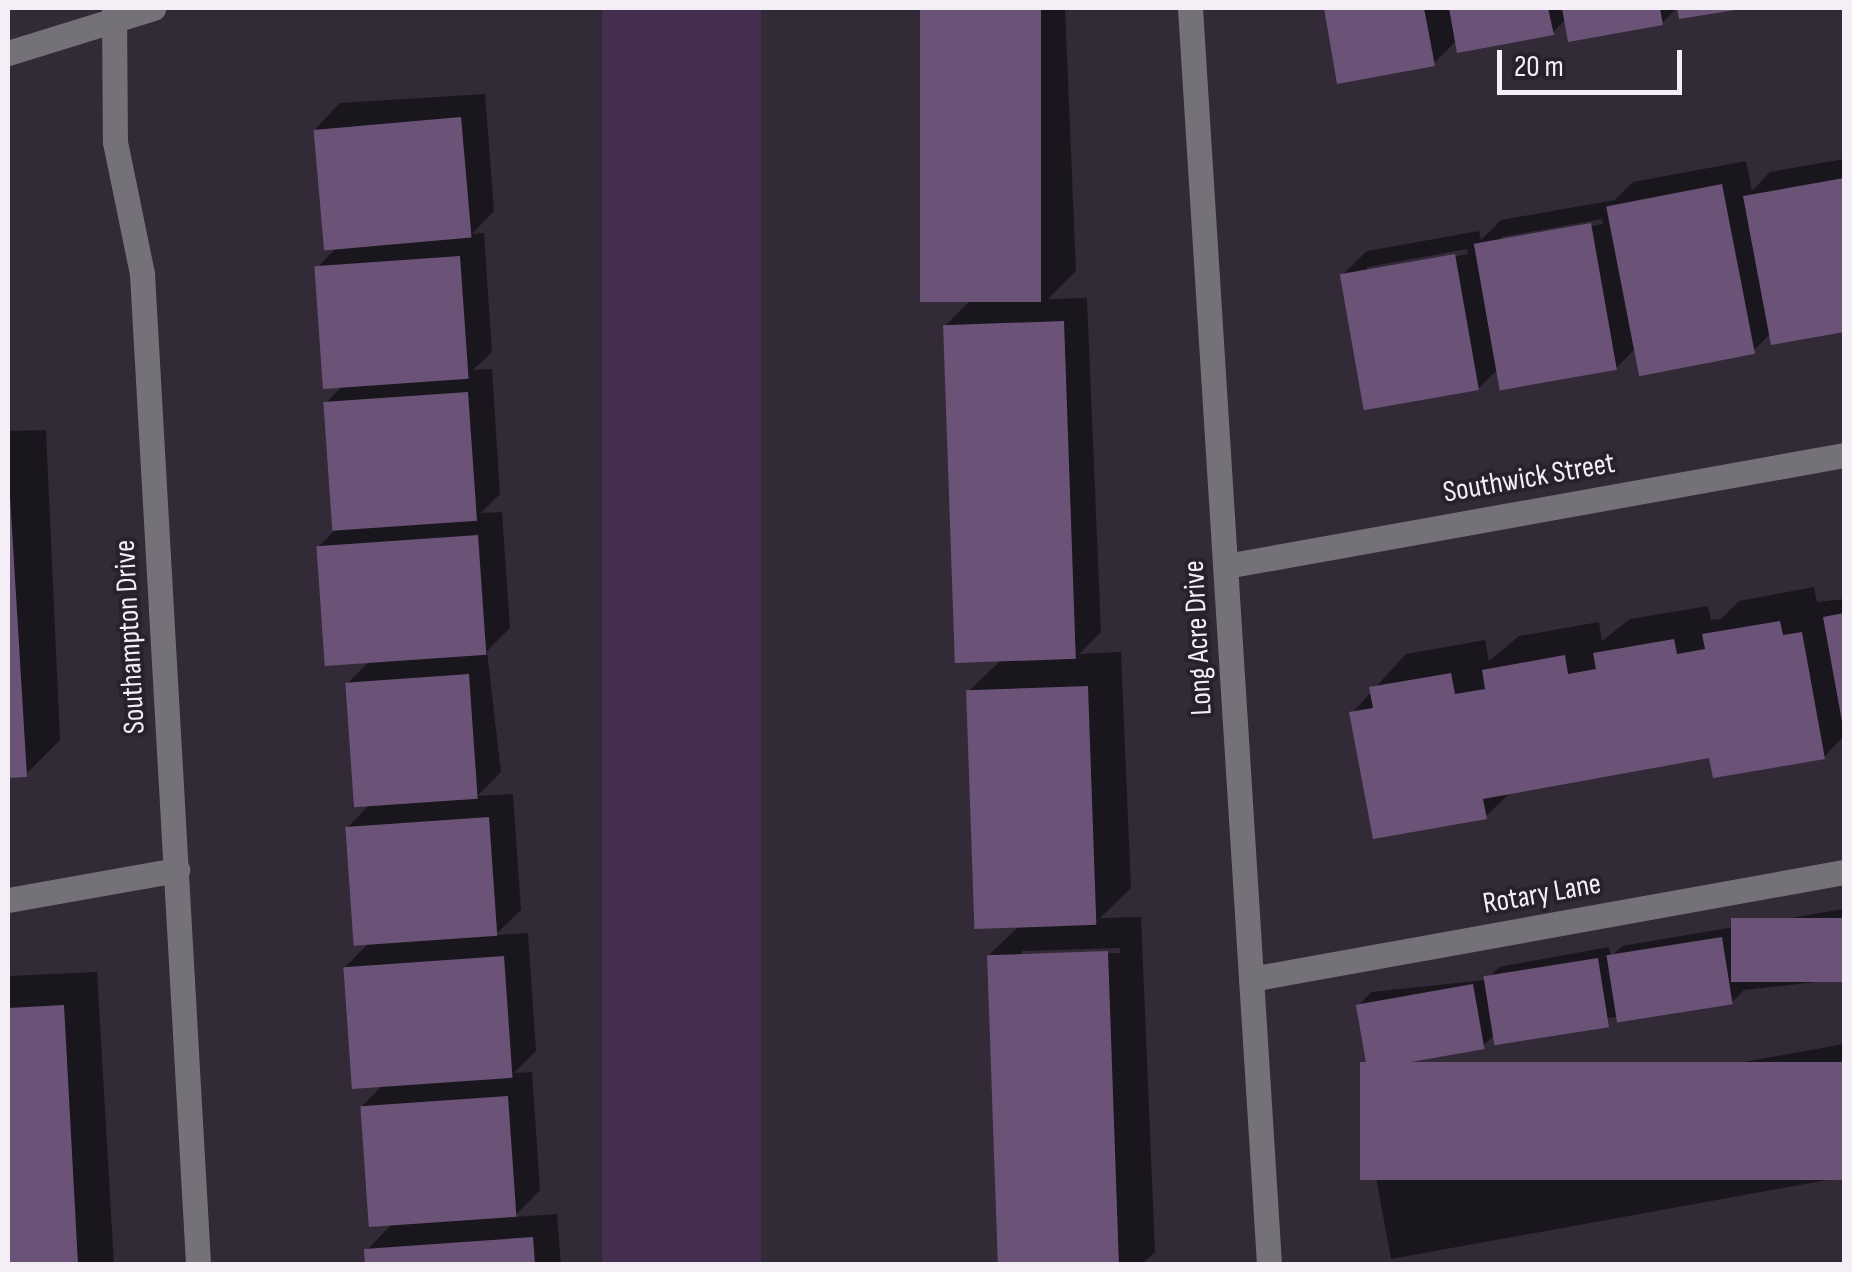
<!DOCTYPE html>
<html>
<head>
<meta charset="utf-8">
<style>
  body { margin:0 }
  #map { position:relative; width:1852px; height:1272px; overflow:hidden; background:#322a37; font-family:"Sofia Sans Condensed",sans-serif }
  div>[style] { position:absolute }
  .green>* { inset:0; background:#442f50; transform-origin:0 0 }
  .shadow>* { inset:0; background:#0007 }
  .building>* { inset:0; background:#6b5378; transform-origin:0 0 }
  .minor>* { height:25px; margin:-12.5px; padding:0 12.5px; transform-origin:12.5px; border-radius:12.5px; background:#757178 }
  span { translate:-50% -50%; white-space:nowrap; text-align:center; line-height:1.15; -webkit-text-stroke:8px #28202d; paint-order:stroke }
  .street-label { font-size:30px; color:#f4eef7 }
  .frame { position:absolute; inset:0; border:10px solid #f4eef7; pointer-events:none }
  .scale { position:absolute; left:1497px; top:50px; width:185px; height:45px; box-sizing:border-box; border:5px solid #f4eef7; border-top:0; padding-left:12px; font-size:30px; line-height:35px; white-space:nowrap; color:#f4eef7; -webkit-text-stroke:8px #28202d; paint-order:stroke }
</style>
</head>
<body>
<div id="map">
  <div class="green">
    <div style="left:602px;top:8px;width:159px;height:1258px"></div>
  </div>
  <div class="shadow">
    <div style="clip-path:polygon(evenodd,922px 8px,1065px 8px,1076px 271px,1048px 299px,1087px 298px,1101px 632px,1079px 654px,1121px 652px,1131px 888px,1100px 918px,1141px 917px,1155px 1252px,1142px 1264px,1001px 1264px,989px 955px,1019px 926px,969px 691px,1001px 660px,945px 326px,973px 298px,933px 300px,922px 8px,1120px 948px,1120px 953px,1022px 956px,1022px 951px,1120px 948px)"></div>
    <div style="clip-path:polygon(1326px 8px,1677px 8px,1662px 23px,1566px 19px,1552px 33px,1457px 40px,1433px 64px,1339px 81px)"></div>
    <div style="clip-path:polygon(485px 94px,494px 211px,472px 234px,484px 233px,492px 352px,473px 370px,492px 369px,500px 494px,481px 513px,502px 512px,510px 628px,487px 651px,501px 772px,477px 796px,513px 794px,521px 910px,495px 935px,528px 933px,536px 1051px,514px 1073px,532px 1072px,540px 1190px,514px 1217px,557px 1214px,561px 1264px,368px 1264px,367px 1250px,393px 1223px,362px 1106px,384px 1084px,345px 967px,370px 942px,348px 827px,371px 803px,347px 684px,371px 660px,318px 547px,335px 530px,326px 403px,344px 384px,317px 268px,340px 244px,316px 128px,340px 103px)"></div>
    <div style="clip-path:polygon(evenodd,1844px 159px,1844px 329px,1773px 342px,1771px 333px,1752px 352px,1635px 349px,1616px 368px,1499px 368px,1479px 388px,1342px 275px,1367px 251px,1479px 231px,1481px 240px,1501px 220px,1615px 200px,1633px 182px,1746px 161px,1752px 191px,1770px 172px,1844px 159px,1602px 219px,1603px 224px,1501px 242px,1501px 237px,1602px 219px,1844px 159px,1467px 249px,1468px 254px,1367px 272px,1367px 267px,1467px 249px)"></div>
    <div style="clip-path:polygon(46px 430px,60px 740px,25px 775px,8px 776px,8px 431px)"></div>
    <div style="clip-path:polygon(1814px 587px,1817px 602px,1844px 599px,1844px 736px,1824px 757px,1711px 755px,1512px 791px,1486px 816px,1352px 713px,1406px 654px,1485px 640px,1489px 661px,1519px 636px,1599px 622px,1602px 641px,1630px 619px,1708px 606px,1711px 620px,1721px 619px,1739px 601px)"></div>
    <div style="clip-path:polygon(1844px 909px,1844px 979px,1744px 990px,1732px 1002px,1497px 1032px,1482px 1047px,1359px 1005px,1371px 992px,1486px 980px,1499px 967px,1609px 947px,1611px 957px,1622px 946px,1734px 927px,1736px 937px,1747px 925px)"></div>
    <div style="clip-path:polygon(97px 972px,114px 1264px,8px 1264px,8px 976px)"></div>
    <div style="clip-path:polygon(1844px 1044px,1844px 1177px,1391px 1259px,1371px 1150px,1396px 1125px)"></div>
  </div>
  <div class="building">
    <div style="left:920px;top:8px;width:121px;height:294px"></div>
    <div style="clip-path:polygon(1324px 8px,1424px 8px,1435px 66px,1337px 84px)"></div>
    <div style="clip-path:polygon(1449px 8px,1548px 8px,1554px 35px,1457px 53px)"></div>
    <div style="clip-path:polygon(1562px 8px,1660px 8px,1663px 25px,1568px 42px)"></div>
    <div style="clip-path:polygon(1677px 8px,1735px 8px,1735px 10px,1679px 19px)"></div>
    <div style="left:461px;top:117px;width:121px;height:148px;rotate:85deg"></div>
    <div style="clip-path:polygon(1844px 178px,1844px 332px,1771px 345px,1743px 196px)"></div>
    <div style="left:1722px;top:184px;width:173px;height:118px;rotate:79deg"></div>
    <div style="left:1591px;top:223px;width:149px;height:119px;rotate:80deg"></div>
    <div style="left:1455px;top:254px;width:138px;height:117px;rotate:80deg"></div>
    <div style="left:460px;top:256px;width:123px;height:146px;rotate:86deg"></div>
    <div style="left:1064px;top:321px;width:338px;height:121px;rotate:88deg"></div>
    <div style="left:468px;top:392px;width:129px;height:145px;rotate:86deg"></div>
    <div style="clip-path:polygon(8px 463px,27px 777px,8px 778px)"></div>
    <div style="left:478px;top:535px;width:120px;height:162px;rotate:86deg"></div>
    <div style="clip-path:polygon(1844px 613px,1844px 727px,1843px 727px,1823px 617px)"></div>
    <div style="clip-path:polygon(1780px 621px,1783px 635px,1802px 632px,1825px 759px,1713px 778px,1709px 758px,1483px 799px,1487px 819px,1373px 839px,1349px 712px,1373px 708px,1369px 687px,1451px 673px,1455px 694px,1485px 689px,1482px 670px,1565px 655px,1568px 674px,1596px 669px,1593px 653px,1674px 639px,1677px 654px,1705px 649px,1702px 634px)"></div>
    <div style="left:469px;top:674px;width:125px;height:124px;rotate:86deg"></div>
    <div style="left:1088px;top:686px;width:239px;height:122px;rotate:88deg"></div>
    <div style="left:489px;top:817px;width:119px;height:144px;rotate:86deg"></div>
    <div style="left:1844px;top:918px;width:64px;height:113px;rotate:90deg"></div>
    <div style="left:1722px;top:937px;width:68px;height:117px;rotate:81deg"></div>
    <div style="left:1108px;top:951px;width:313px;height:121px;rotate:88deg"></div>
    <div style="left:504px;top:956px;width:122px;height:161px;rotate:86deg"></div>
    <div style="left:1598px;top:958px;width:70px;height:116px;rotate:81deg"></div>
    <div style="left:1473px;top:984px;width:66px;height:119px;rotate:80deg"></div>
    <div style="clip-path:polygon(64px 1005px,78px 1264px,8px 1264px,8px 1008px)"></div>
    <div style="left:1844px;top:1062px;width:118px;height:484px;rotate:90deg"></div>
    <div style="left:508px;top:1096px;width:121px;height:148px;rotate:86deg"></div>
    <div style="clip-path:polygon(533px 1237px,535px 1264px,365px 1264px,364px 1249px)"></div>
  </div>
  <div class="minor">
    <div style="left:114px;top:8px;width:134px;rotate:89.6deg"></div>
    <div style="left:115px;top:142px;width:135px;rotate:78.4deg"></div>
    <div style="left:142px;top:274px;width:992px;rotate:86.76deg"></div>
    <div style="left:1190px;top:8px;width:1258px;rotate:86.4deg"></div>
    <div style="left:8px;top:53px;width:152px;rotate:-17.2deg"></div>
    <div style="left:1226px;top:566px;width:628px;rotate:-10.18deg"></div>
    <div style="left:8px;top:900px;width:172px;rotate:-10.1deg"></div>
    <div style="left:1251px;top:979px;width:603px;rotate:-10.23deg"></div>
  </div>
  <div class="street-label">
    <span style="left:1529px;top:478px;rotate:-10deg">Southwick Street</span>
    <span style="left:130px;top:637px;rotate:-93deg">Southampton Drive</span>
    <span style="left:1198px;top:638px;rotate:-93deg">Long Acre Drive</span>
    <span style="left:1542px;top:894px;rotate:-10deg">Rotary Lane</span>
  </div>
  <div class="frame"></div>
  <div class="scale">20 m</div>
</div>
</body>
</html>
